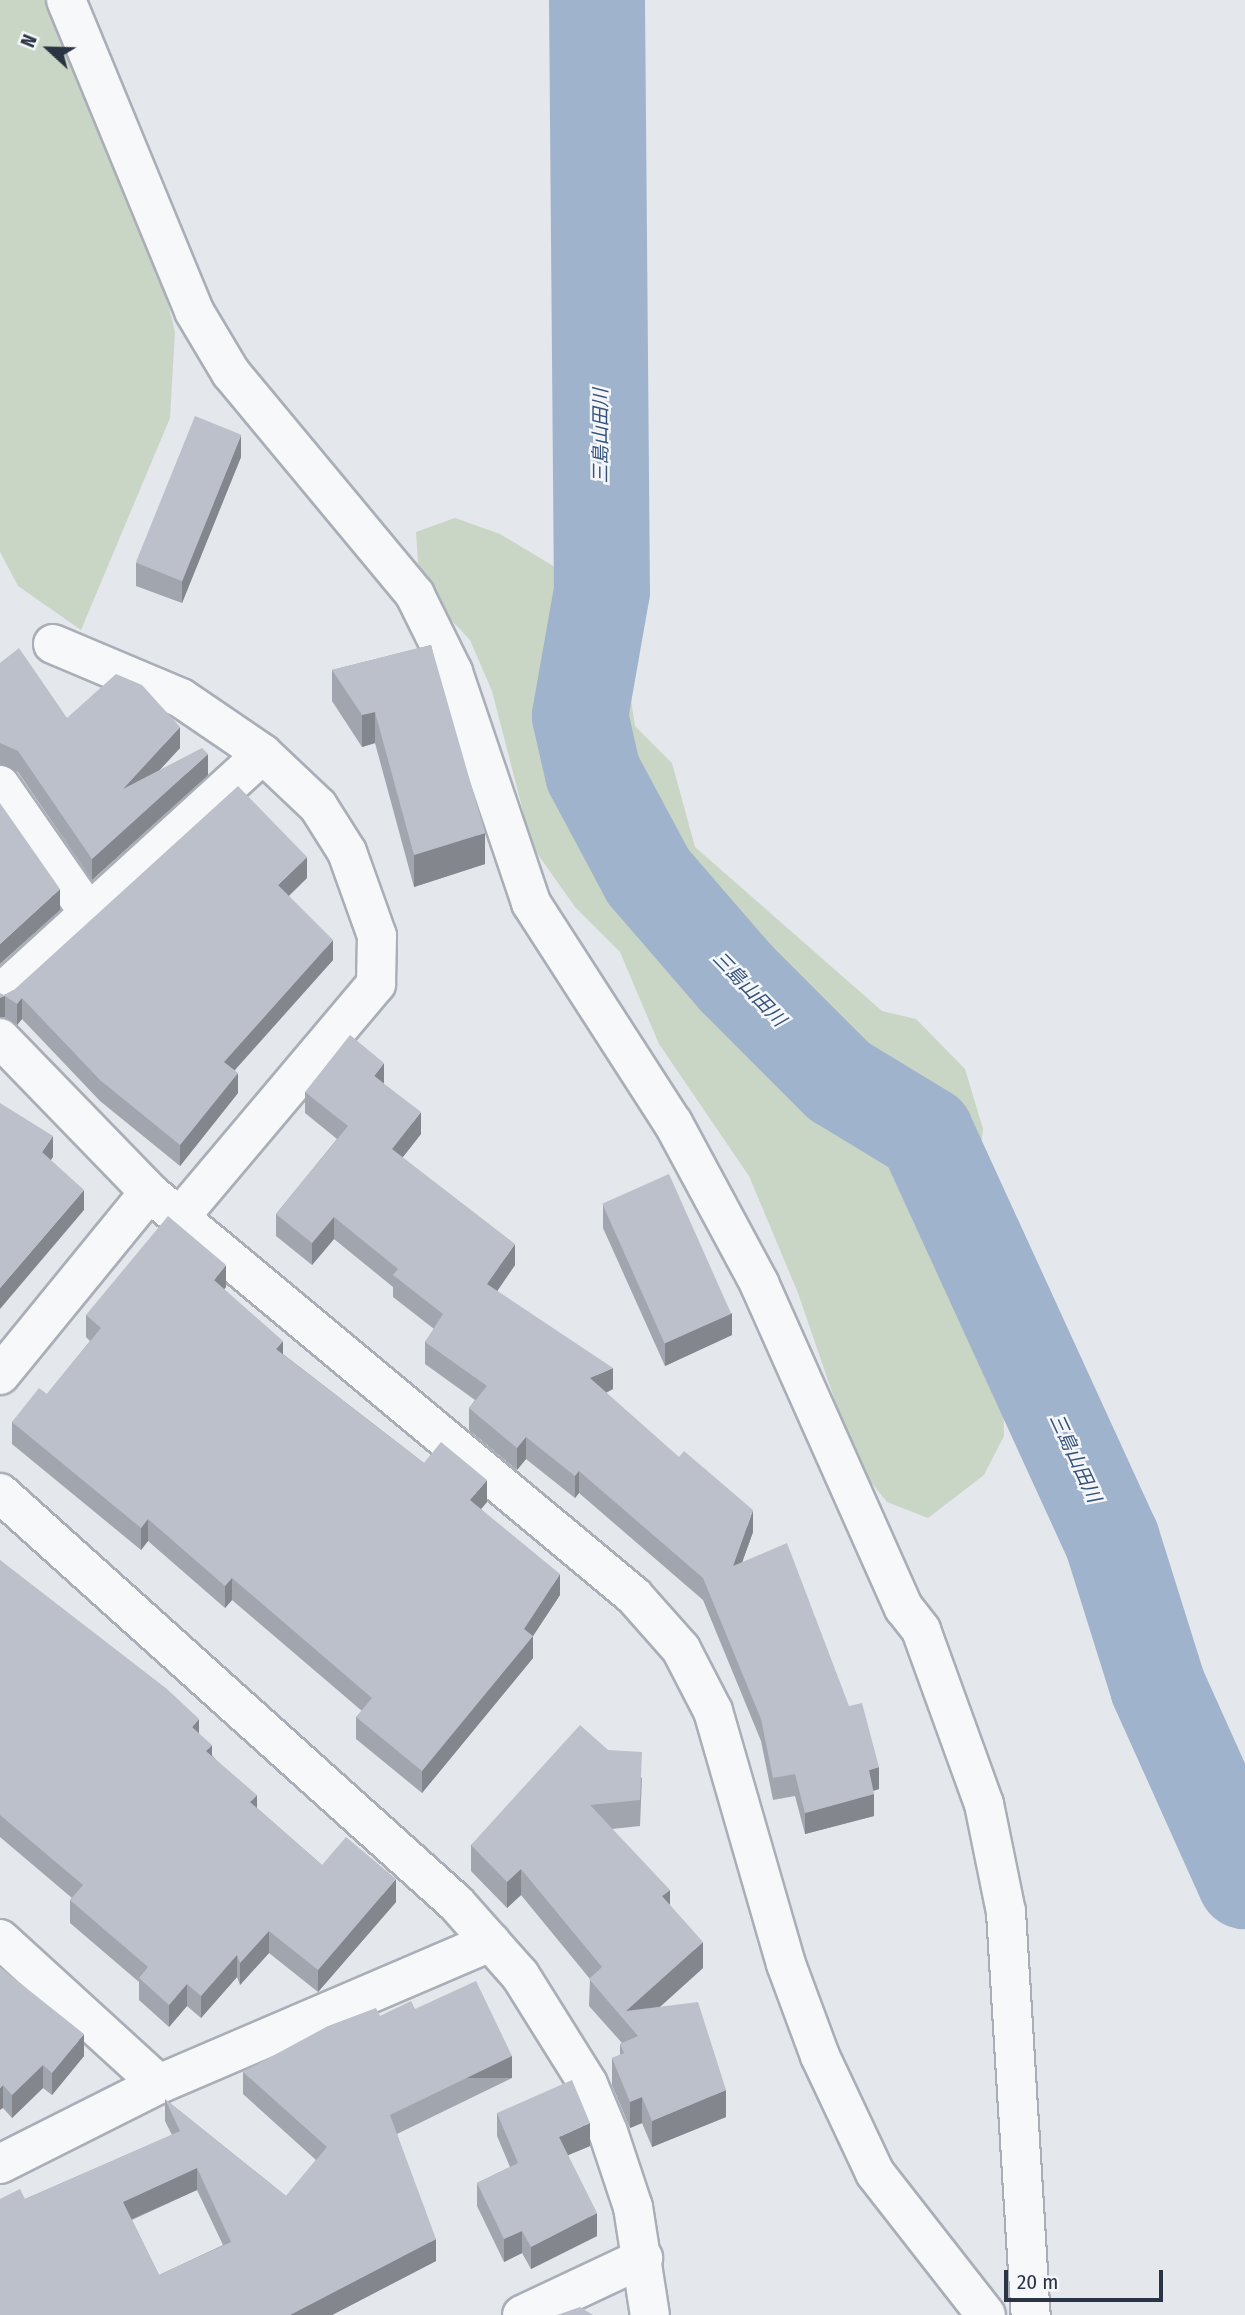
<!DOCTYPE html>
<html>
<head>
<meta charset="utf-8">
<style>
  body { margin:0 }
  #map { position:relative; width:1245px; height:2315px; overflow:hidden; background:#e4e7ec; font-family:"Fira Sans Condensed","Noto Sans JP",sans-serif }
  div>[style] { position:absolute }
  .green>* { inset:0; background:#c9d6c5 }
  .river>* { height:96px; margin:-48px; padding:0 48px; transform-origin:48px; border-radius:48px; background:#9fb4cc }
  .roads { filter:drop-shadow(2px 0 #a9aeb7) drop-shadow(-2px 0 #a9aeb7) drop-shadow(0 2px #a9aeb7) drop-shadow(0 -2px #a9aeb7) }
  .minor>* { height:38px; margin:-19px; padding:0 19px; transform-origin:19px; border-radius:19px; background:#f7f8fa }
  .wall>* { inset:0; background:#a1a5ae }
  .shaded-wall>* { inset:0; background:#83868d; transform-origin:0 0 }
  .building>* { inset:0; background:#bbc0ca; transform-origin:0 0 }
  span { translate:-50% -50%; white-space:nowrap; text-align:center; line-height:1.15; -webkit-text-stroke:5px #f4f6f9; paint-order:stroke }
  .water-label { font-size:19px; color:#34527a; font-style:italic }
  .north { position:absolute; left:14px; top:14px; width:70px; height:70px; -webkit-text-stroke:5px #f4f6f9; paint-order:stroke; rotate:292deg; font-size:19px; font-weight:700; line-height:28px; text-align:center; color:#2b3445 }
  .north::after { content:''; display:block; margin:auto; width:24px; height:32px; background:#2b3445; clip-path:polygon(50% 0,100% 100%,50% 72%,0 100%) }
  .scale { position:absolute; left:1004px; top:2270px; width:159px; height:32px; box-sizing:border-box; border:4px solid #2b3445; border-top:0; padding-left:9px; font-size:21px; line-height:24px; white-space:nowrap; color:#2b3445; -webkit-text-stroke:5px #f4f6f9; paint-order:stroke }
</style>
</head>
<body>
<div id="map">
  <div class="green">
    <div style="clip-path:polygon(0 0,59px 0,136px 171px,175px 332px,170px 418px,81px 630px,18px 586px,0 552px)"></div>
    <div style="clip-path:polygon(455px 518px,500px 534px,580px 582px,621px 634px,635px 726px,672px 763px,695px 847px,882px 1011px,916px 1019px,965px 1069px,983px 1129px,977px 1181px,948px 1268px,962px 1294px,1002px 1326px,1004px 1436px,984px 1475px,928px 1518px,887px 1502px,857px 1465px,798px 1293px,749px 1176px,659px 1044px,620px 952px,575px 907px,532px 846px,492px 691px,470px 640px,438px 606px,418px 563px,416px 532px)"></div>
  </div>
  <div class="river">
    <div style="left:597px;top:0;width:591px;rotate:89.52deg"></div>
    <div style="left:602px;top:591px;width:127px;rotate:100deg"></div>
    <div style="left:580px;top:716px;width:58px;rotate:77.2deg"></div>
    <div style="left:593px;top:773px;width:117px;rotate:61.9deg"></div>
    <div style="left:648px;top:876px;width:135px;rotate:49.2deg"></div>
    <div style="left:736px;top:978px;width:146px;rotate:45deg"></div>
    <div style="left:839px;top:1081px;width:102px;rotate:31.3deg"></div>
    <div style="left:926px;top:1134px;width:447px;rotate:65.4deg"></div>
    <div style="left:1112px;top:1540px;width:154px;rotate:72.6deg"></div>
    <div style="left:1158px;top:1687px;width:213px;rotate:65.8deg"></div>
  </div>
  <div class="roads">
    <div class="minor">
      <div style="left:66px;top:0;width:336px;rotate:67.6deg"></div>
      <div style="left:194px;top:311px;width:72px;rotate:59.2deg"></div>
      <div style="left:231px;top:373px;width:288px;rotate:50.3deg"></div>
      <div style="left:415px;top:595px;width:86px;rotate:63.7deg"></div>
      <div style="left:453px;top:672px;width:244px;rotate:71.3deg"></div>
      <div style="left:531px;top:903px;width:262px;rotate:57.2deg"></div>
      <div style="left:673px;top:1123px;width:182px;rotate:61.7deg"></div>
      <div style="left:759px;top:1283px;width:356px;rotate:66deg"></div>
      <div style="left:904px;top:1608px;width:28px;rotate:52deg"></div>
      <div style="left:921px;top:1630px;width:185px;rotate:70.1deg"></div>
      <div style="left:984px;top:1804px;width:110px;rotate:78.5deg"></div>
      <div style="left:1006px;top:1912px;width:404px;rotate:86.5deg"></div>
      <div style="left:53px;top:644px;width:139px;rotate:22.9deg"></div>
      <div style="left:181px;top:698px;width:99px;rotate:34.3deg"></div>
      <div style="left:263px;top:754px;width:76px;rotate:43.4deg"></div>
      <div style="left:318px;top:806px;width:54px;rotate:57.8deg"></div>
      <div style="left:347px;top:852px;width:89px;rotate:70.3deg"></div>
      <div style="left:377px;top:936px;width:48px;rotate:91.2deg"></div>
      <div style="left:376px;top:984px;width:304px;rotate:130.1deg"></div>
      <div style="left:0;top:785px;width:155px;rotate:55.3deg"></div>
      <div style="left:0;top:994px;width:356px;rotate:-42.4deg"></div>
      <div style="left:0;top:1038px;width:214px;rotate:45.9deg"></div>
      <div style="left:149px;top:1192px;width:631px;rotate:39.79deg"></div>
      <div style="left:634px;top:1596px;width:71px;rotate:48.4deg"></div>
      <div style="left:681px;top:1649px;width:70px;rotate:62.7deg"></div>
      <div style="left:713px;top:1711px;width:263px;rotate:73.9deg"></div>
      <div style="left:786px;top:1964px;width:98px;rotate:69.7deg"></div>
      <div style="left:820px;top:2056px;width:129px;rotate:64.8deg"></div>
      <div style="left:875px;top:2173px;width:180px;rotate:52deg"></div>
      <div style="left:0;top:1375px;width:236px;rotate:-50.8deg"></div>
      <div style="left:0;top:1493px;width:613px;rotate:41.96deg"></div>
      <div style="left:456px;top:1903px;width:96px;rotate:48.4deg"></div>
      <div style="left:520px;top:1975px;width:128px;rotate:58deg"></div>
      <div style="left:588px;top:2084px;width:52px;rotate:67.4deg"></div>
      <div style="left:608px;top:2132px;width:79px;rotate:71.6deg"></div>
      <div style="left:633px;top:2207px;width:109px;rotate:81.1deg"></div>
      <div style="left:0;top:1939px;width:215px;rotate:42.4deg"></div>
      <div style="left:0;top:2164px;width:178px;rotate:-26.7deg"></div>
      <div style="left:159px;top:2084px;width:361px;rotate:-23.2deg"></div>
      <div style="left:522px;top:2315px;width:134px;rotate:-25.2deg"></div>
    </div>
  </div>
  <div class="wall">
    <div style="clip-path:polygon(241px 457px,182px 603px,136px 586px,136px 563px)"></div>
    <div style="clip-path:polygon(431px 645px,485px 864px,414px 887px,375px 743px,362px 747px,332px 701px,332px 670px)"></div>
    <div style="clip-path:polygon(0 663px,67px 718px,180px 748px,159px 770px,208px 775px,92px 880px,18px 772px,0 764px)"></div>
    <div style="clip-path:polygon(307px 878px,289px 896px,333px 960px,235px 1070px,238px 1093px,180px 1166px,100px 1101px,22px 1019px,17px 1025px,5px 1017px,4px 995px)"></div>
    <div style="clip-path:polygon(384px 1084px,421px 1134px,402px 1158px,515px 1265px,497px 1291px,613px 1389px,606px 1393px,753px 1532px,742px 1562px,879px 1789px,873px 1791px,874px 1816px,805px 1834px,795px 1796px,773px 1800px,761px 1741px,703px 1600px,579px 1493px,575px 1498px,526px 1459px,517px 1470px,469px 1430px,469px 1408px,475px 1400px,425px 1364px,425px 1342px,434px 1329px,393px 1297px,393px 1287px,334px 1239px,312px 1265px,276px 1236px,276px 1214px,337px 1139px,305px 1113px,305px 1092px)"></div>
    <div style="clip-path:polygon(603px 1205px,732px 1335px,665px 1366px,603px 1228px)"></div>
    <div style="clip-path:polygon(226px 1287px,224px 1289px,283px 1354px,424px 1463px,487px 1502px,481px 1509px,560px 1595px,533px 1636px,533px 1658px,422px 1793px,356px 1739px,356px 1717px,362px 1711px,232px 1600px,225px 1608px,148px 1541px,141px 1550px,12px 1444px,12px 1422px,47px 1394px,90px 1341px,86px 1337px,86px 1315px)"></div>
    <div style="clip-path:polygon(0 1560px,199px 1733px,212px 1755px,257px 1808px,322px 1865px,396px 1902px,318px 1992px,269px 1953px,240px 1985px,237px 1977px,201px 2018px,187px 2006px,169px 2027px,139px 2000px,139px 1982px,70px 1923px,70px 1900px,72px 1898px,0 1837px)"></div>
    <div style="clip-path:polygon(608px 1750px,642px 1778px,640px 1826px,612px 1829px,670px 1905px,703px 1968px,660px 2007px,726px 2117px,652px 2147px,642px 2123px,630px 2128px,612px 2085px,612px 2058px,620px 2055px,620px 2044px,622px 2043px,589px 2006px,590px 1979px,521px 1895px,507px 1908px,471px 1871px,471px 1845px)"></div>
    <div style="clip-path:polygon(0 1967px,84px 2056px,52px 2095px,43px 2088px,12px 2118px,3px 2108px)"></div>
    <div style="clip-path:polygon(evenodd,415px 2009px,512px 2078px,397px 2134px,436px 2261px,332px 2315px,0 2315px,25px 2199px,172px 2135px,165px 2121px,165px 2099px,286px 2196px,316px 2160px,243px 2094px,243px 2072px,380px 2016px,415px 2009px,197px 2190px,223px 2245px,159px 2275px,132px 2220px,197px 2190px)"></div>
    <div style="clip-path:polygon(497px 2113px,590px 2146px,568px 2155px,597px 2236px,531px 2269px,522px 2253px,504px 2262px,477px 2206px,477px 2183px,510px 2167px,497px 2136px)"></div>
  </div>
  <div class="shaded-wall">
    <div style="clip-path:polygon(241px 435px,241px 457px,182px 603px,182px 581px)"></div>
    <div style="clip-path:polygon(375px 712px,375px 743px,362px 747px,362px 715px)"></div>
    <div style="clip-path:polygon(180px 727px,180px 748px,123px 810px,123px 789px)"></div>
    <div style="clip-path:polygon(208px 754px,208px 775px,92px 880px,92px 859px)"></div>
    <div style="clip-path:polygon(485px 833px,485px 864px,414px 887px,414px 855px)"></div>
    <div style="clip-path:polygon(307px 857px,307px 878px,278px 906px,278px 885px)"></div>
    <div style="clip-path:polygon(60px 889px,60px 910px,0 964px,0 944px)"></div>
    <div style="clip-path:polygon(333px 940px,333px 960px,224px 1082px,224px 1062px)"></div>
    <div style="left:5px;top:996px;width:21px;height:5px;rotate:90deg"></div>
    <div style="clip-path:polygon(22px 998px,22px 1019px,17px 1025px,17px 1004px)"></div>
    <div style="clip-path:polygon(384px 1063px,384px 1084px,374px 1076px)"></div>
    <div style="clip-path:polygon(238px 1073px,238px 1093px,180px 1166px,180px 1145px)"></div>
    <div style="clip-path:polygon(421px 1112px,421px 1134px,392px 1171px,392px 1149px)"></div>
    <div style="clip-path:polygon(53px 1136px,53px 1157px,42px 1173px,42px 1152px)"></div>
    <div style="clip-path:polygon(84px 1190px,84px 1210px,0 1309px,0 1288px)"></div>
    <div style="clip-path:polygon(334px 1217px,334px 1239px,312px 1265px,312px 1243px)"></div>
    <div style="clip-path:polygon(515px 1244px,515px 1265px,487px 1306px,487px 1284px)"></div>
    <div style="clip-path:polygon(226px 1265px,226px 1287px,214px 1302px,214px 1280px)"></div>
    <div style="clip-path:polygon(732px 1313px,732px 1335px,665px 1366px,665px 1343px)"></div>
    <div style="clip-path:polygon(283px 1341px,283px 1363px,276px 1349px)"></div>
    <div style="clip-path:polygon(613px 1368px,613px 1389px,590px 1400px,590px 1378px)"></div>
    <div style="clip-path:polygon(526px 1437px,526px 1459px,517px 1470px,517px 1448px)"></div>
    <div style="clip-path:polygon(579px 1471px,579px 1493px,575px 1498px,575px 1476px)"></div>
    <div style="clip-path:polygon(487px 1480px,487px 1502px,470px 1522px,470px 1500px)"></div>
    <div style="clip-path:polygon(753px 1510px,753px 1532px,733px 1588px,733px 1566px)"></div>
    <div style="clip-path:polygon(148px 1519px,148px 1541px,141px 1550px,141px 1528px)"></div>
    <div style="clip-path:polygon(560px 1574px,560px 1595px,531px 1639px,533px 1636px,533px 1658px,422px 1793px,422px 1771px,524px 1629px)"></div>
    <div style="clip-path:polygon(232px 1578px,232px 1600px,225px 1608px,225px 1586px)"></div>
    <div style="clip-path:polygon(199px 1719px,199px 1741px,192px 1727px)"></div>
    <div style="clip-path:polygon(212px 1745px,212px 1767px,206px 1751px)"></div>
    <div style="clip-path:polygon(879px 1767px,879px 1789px,869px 1792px,869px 1770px)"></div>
    <div style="clip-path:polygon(874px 1794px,874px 1816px,805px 1834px,805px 1813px)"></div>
    <div style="clip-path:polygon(257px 1795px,257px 1817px,250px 1802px)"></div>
    <div style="clip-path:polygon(521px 1869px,521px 1895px,507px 1908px,507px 1882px)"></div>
    <div style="clip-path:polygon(396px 1879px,396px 1902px,318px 1992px,318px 1970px)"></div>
    <div style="clip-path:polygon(670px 1890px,670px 1916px,662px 1896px)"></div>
    <div style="clip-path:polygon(269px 1931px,269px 1953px,240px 1985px,240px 1963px)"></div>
    <div style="clip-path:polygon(703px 1942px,703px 1968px,634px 2030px,626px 2011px)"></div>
    <div style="clip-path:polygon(237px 1955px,237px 1977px,201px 2018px,201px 1996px)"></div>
    <div style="clip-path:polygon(187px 1984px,187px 2006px,169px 2027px,169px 2005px)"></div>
    <div style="clip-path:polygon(84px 2034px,84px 2056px,52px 2095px,52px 2073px)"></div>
    <div style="left:512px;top:2056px;width:22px;height:136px;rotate:90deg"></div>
    <div style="clip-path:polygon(43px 2065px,43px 2088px,12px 2118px,12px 2095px)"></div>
    <div style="clip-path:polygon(3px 2085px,3px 2108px,0 2110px,0 2088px)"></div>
    <div style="clip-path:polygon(726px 2090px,726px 2117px,652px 2147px,652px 2121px)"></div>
    <div style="clip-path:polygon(642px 2097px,642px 2123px,630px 2128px,630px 2102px)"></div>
    <div style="clip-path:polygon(590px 2123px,590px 2146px,559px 2159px,559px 2137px)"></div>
    <div style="clip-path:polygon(197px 2168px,197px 2190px,123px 2223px,123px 2202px)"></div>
    <div style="clip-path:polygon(597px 2213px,597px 2236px,531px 2269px,531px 2247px)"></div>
    <div style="clip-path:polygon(522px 2231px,522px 2253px,504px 2262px,504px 2239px)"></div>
    <div style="clip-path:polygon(436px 2239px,436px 2261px,332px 2315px,290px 2315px)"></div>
  </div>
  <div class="building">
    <div style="left:195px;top:416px;width:50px;height:158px;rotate:22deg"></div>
    <div style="clip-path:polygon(431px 645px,485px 833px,414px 855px,375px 712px,362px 715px,332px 670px)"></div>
    <div style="clip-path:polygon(19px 648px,67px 718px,116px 674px,142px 685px,180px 727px,123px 789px,202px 748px,208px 754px,92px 859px,18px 751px,0 743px,0 663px)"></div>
    <div style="clip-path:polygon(238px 786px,307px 857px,278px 885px,333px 940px,224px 1062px,238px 1073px,180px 1145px,100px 1080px,22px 998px,17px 1004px,5px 996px,0 998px,0 993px,4px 995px,15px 989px)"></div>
    <div style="clip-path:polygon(0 803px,60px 889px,0 944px)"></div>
    <div style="clip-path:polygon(350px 1035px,384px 1063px,374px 1076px,421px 1112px,392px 1149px,515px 1244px,487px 1284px,613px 1368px,590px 1378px,679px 1457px,684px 1451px,753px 1510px,733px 1566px,787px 1543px,849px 1706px,862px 1703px,879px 1767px,869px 1770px,874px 1794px,805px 1813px,795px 1774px,773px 1778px,761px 1719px,703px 1578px,579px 1471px,575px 1476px,526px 1437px,517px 1448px,469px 1408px,487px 1386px,425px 1342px,443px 1314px,393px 1275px,398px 1269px,334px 1217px,312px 1243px,276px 1214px,348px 1126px,305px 1092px)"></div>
    <div style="clip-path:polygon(0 1103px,53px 1136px,42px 1152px,84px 1190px,0 1288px)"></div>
    <div style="left:669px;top:1174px;width:153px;height:73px;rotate:66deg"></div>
    <div style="clip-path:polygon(168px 1216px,226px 1265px,214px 1280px,283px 1341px,276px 1349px,424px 1463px,441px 1442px,487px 1480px,470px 1500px,560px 1574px,524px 1629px,533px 1636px,422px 1771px,356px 1717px,372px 1698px,232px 1578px,225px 1586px,148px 1519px,141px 1528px,12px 1422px,39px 1388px,47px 1394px,101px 1328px,86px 1315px)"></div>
    <div style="clip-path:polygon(0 1560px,167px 1689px,199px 1719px,192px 1727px,212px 1745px,206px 1751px,257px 1795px,250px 1802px,322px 1865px,346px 1837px,396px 1879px,318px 1970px,269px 1931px,240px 1963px,237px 1955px,201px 1996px,187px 1984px,169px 2005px,139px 1978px,148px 1967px,70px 1900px,83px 1885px,0 1815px)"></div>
    <div style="clip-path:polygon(580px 1725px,608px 1750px,642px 1752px,640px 1800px,590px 1805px,670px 1890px,662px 1896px,703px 1942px,626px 2011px,698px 2002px,726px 2090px,652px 2121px,642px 2097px,630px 2102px,612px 2058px,624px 2053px,620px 2044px,638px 2036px,589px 1979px,602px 1967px,521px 1869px,507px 1882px,471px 1845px)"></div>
    <div style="clip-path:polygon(0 1967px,84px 2034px,52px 2073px,43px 2065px,12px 2095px,3px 2085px,0 2088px)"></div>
    <div style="clip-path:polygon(evenodd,476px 1981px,512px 2056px,390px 2115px,436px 2239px,290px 2315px,0 2315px,0 2199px,20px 2189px,25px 2199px,180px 2131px,165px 2099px,286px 2196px,327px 2147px,243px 2072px,328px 2026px,376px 2008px,380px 2016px,411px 2001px,415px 2009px,476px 1981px,197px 2168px,231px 2242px,159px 2275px,123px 2202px,197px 2168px)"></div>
    <div style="clip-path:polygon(572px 2080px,590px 2123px,559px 2137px,597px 2213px,531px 2247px,522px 2231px,504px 2239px,477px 2183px,518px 2163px,497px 2113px)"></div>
    <div style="clip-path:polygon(580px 2307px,593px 2315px,557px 2315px)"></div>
  </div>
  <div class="water-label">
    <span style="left:601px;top:436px;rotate:-90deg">三島山田川</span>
    <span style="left:749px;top:989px;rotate:46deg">三島山田川</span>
    <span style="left:1075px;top:1458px;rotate:65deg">三島山田川</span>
  </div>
  <div class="north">N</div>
  <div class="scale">20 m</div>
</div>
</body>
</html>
